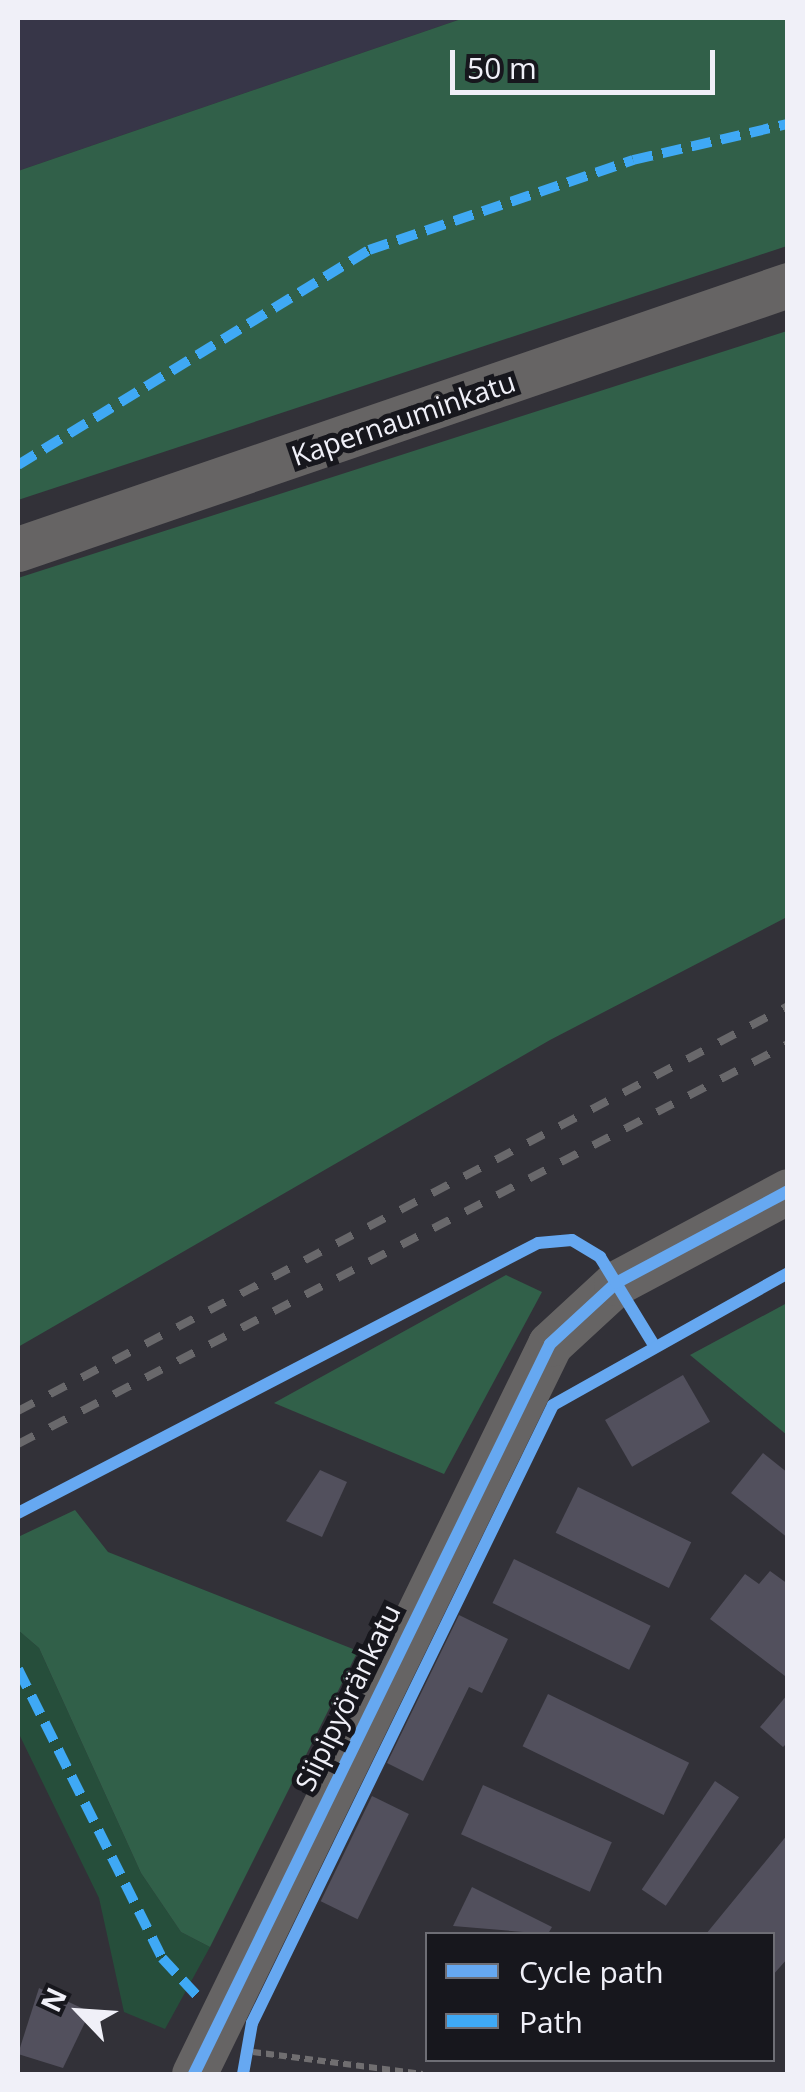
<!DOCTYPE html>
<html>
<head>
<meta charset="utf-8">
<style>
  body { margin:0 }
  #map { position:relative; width:805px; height:2092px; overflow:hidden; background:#323138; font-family:"Open Sans",sans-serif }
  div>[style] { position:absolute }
  .built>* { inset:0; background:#373648 }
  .green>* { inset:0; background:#264e3b }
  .forest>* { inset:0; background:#316049 }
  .building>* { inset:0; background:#52505d; transform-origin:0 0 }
  .path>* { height:6px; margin-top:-3px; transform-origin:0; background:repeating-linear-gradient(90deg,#706e70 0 8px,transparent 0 13px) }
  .minor>* { height:45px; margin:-22.5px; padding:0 22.5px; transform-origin:22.5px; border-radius:22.5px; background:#666464 }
  .rail>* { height:8px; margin-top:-4px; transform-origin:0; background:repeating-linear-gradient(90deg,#69686b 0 18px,transparent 0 36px) }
  .quiet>* { height:10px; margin-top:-5px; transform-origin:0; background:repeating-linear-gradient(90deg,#3fa9f5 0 20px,transparent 0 30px) }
  .cycleway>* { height:12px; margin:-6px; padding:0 6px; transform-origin:6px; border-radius:6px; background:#66a8f1 }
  span { translate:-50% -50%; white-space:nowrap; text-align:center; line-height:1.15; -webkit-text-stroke:10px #17171d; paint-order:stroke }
  .street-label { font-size:28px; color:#f0f0f8 }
  .frame { position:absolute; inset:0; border:20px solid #f0f0f8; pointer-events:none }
  .legend { position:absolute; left:425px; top:1932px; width:350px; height:130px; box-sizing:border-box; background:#17171d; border:2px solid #6e6e75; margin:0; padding:12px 18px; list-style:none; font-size:30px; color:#f0f0f8 }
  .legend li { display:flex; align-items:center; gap:20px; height:50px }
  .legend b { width:50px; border:2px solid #6e6e75 }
  .north { position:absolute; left:30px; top:1962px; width:100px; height:100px; -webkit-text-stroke:8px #17171d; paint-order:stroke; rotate:295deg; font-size:28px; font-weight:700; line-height:40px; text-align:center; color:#f0f0f8 }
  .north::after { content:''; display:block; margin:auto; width:35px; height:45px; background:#f0f0f8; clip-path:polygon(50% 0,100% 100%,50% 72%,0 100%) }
  .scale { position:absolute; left:450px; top:50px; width:265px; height:45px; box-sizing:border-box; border:5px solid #f0f0f8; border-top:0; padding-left:12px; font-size:30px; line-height:35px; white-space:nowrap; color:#f0f0f8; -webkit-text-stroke:8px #17171d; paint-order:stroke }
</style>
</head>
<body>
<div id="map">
  <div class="built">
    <div style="clip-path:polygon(18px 18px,464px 18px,18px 171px)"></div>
  </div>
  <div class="green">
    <div style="clip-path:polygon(18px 1630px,39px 1648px,141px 1873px,181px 1932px,210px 1947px,165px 2029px,124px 2012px,99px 1898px,18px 1732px)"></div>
  </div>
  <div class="forest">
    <div style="clip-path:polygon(464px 18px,787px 18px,787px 246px,18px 500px,18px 171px)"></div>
    <div style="clip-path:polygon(787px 331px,787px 917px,550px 1040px,18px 1347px,18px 578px)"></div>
    <div style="clip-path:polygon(506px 1275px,542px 1292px,444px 1474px,274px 1403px)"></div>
    <div style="clip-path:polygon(787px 1303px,787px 1435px,690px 1355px)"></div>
    <div style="clip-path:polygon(75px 1510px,108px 1552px,358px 1651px,210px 1947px,181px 1932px,141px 1873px,39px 1648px,18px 1630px,18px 1537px)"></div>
  </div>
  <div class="building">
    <div style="left:683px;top:1375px;width:54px;height:90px;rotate:60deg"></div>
    <div style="clip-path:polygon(763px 1453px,788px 1473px,788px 1538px,731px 1493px)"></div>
    <div style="clip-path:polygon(320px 1470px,347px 1482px,322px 1537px,286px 1521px)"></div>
    <div style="left:578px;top:1487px;width:126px;height:51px;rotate:26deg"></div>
    <div style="left:514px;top:1559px;width:152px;height:49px;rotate:26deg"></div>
    <div style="clip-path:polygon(770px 1571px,788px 1584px,785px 1676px,710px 1619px,745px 1574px,759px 1584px)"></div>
    <div style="clip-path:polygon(459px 1615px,508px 1639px,482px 1693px,469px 1687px,423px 1781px,387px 1763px)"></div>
    <div style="left:548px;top:1694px;width:157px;height:58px;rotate:26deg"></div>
    <div style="clip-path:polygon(788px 1694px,788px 1742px,783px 1747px,760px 1727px)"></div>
    <div style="left:715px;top:1781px;width:29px;height:131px;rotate:34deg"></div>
    <div style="left:483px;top:1785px;width:141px;height:54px;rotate:24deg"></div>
    <div style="left:372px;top:1796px;width:41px;height:117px;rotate:26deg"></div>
    <div style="clip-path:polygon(788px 1834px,788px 1958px,772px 1976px,772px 1934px,706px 1934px)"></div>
    <div style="clip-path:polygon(472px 1887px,552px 1927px,548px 1934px,453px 1926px)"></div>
    <div style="clip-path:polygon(39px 1988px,90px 2012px,63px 2068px,18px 2054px)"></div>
  </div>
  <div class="path">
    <div style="left:253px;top:2052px;width:171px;rotate:7.4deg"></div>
  </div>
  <div class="minor">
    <div style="left:18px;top:549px;width:814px;rotate:-18.92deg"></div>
    <div style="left:194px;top:2074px;width:812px;rotate:-64deg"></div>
    <div style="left:550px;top:1344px;width:90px;rotate:-42.7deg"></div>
    <div style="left:616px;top:1283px;width:195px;rotate:-28.1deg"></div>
  </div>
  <div class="rail">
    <div style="left:18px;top:1411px;width:870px;rotate:-27.74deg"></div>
    <div style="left:18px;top:1444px;width:868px;rotate:-27.45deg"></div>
  </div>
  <div class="quiet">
    <div style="left:18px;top:465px;width:412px;rotate:-31.5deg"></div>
    <div style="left:369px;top:250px;width:279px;rotate:-18.8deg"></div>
    <div style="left:633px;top:160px;width:159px;rotate:-13.1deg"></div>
    <div style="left:18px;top:1669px;width:323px;rotate:63.5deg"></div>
    <div style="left:162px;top:1958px;width:57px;rotate:47.1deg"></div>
  </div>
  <div class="cycleway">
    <div style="left:18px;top:1513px;width:586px;rotate:-27.44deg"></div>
    <div style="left:538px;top:1243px;width:34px;rotate:-5deg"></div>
    <div style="left:572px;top:1240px;width:33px;rotate:31deg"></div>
    <div style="left:600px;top:1257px;width:100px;rotate:58.5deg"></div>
    <div style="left:194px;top:2074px;width:812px;rotate:-64deg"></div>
    <div style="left:550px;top:1344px;width:90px;rotate:-42.7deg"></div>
    <div style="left:616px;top:1283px;width:195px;rotate:-28.1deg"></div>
    <div style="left:243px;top:2074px;width:52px;rotate:-80deg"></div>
    <div style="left:252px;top:2023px;width:687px;rotate:-64.03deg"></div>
    <div style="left:553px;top:1405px;width:270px;rotate:-29.3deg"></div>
  </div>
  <div class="street-label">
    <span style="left:403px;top:418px;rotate:-19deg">Kapernauminkatu</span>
    <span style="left:347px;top:1697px;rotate:-64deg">Siipipyöränkatu</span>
  </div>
  <div class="frame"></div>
  <ul class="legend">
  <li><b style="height:12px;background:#66a8f1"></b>Cycle path</li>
  <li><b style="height:12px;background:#3fa9f5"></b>Path</li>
  </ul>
  <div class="north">N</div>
  <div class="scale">50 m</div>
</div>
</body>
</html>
